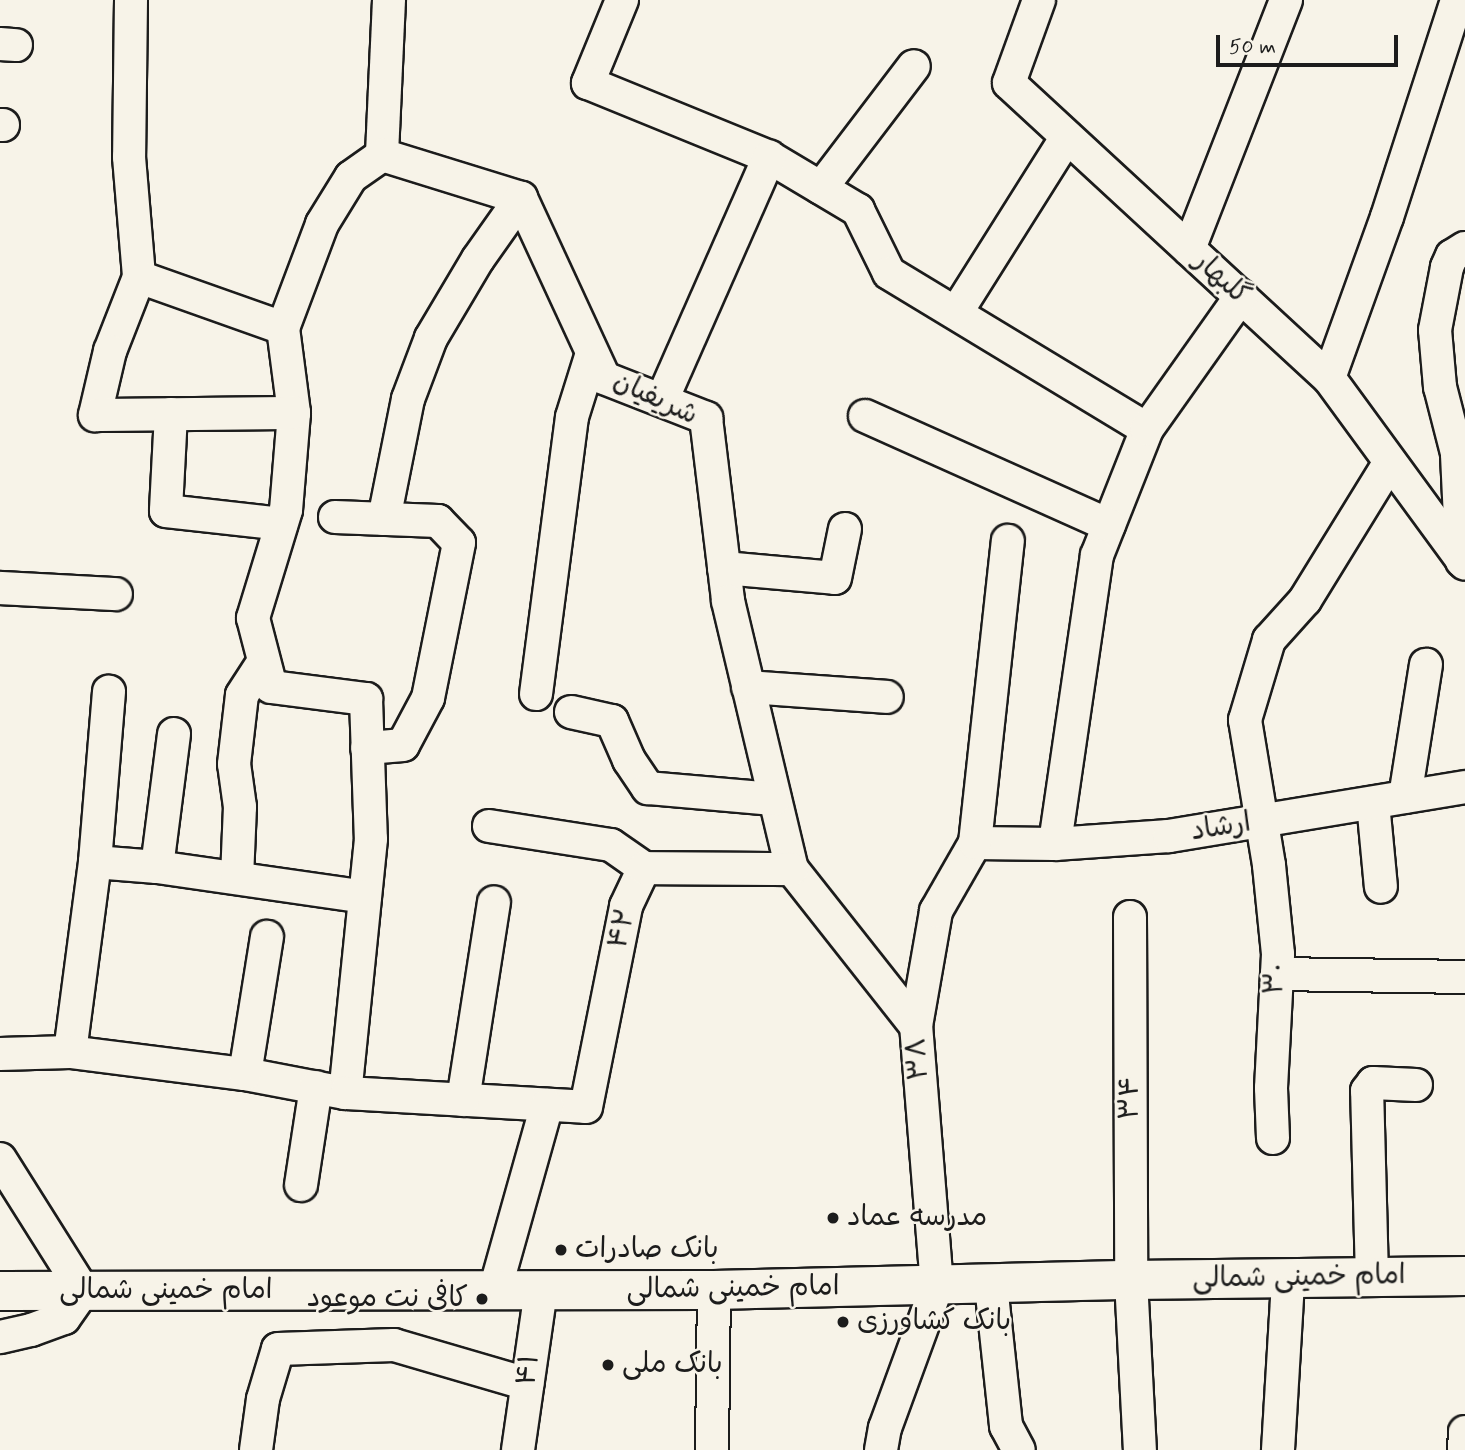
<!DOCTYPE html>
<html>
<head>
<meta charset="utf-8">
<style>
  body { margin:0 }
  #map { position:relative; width:1465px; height:1450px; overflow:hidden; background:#f7f3e8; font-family:Mynerve,"Playpen Sans Arabic",sans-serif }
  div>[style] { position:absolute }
  .roads { filter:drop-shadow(2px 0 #1c1c1c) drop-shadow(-2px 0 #1c1c1c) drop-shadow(0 2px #1c1c1c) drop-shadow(0 -2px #1c1c1c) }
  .minor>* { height:32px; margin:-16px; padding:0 16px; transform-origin:16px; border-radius:16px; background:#f7f3e8 }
  .major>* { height:38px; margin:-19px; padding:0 19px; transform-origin:19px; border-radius:19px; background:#f7f3e8 }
  .dots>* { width:19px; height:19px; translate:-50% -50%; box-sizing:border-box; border:4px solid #f7f3e8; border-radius:50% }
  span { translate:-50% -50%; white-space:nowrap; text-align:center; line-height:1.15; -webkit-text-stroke:5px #f7f3e8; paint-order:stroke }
  .street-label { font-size:28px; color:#1c1c1c }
  .poi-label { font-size:28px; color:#1c1c1c }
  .left { translate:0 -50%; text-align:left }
  .right { translate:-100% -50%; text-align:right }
  .scale { position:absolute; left:1216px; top:35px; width:182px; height:32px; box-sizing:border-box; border:4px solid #1c1c1c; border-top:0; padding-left:9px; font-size:21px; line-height:24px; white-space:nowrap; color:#1c1c1c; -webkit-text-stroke:5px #f7f3e8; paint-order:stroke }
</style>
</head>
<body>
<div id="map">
  <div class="roads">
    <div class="minor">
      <div style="left:131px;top:0;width:157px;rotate:90.7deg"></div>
      <div style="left:129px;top:157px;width:120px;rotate:85.2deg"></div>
      <div style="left:139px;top:277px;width:153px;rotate:19.5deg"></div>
      <div style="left:283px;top:328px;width:86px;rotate:82.6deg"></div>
      <div style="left:294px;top:413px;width:97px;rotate:94.7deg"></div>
      <div style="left:286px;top:510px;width:113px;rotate:107deg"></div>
      <div style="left:253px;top:618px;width:71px;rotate:75.4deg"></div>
      <div style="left:271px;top:687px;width:96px;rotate:7.2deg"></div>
      <div style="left:366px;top:699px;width:140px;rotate:88deg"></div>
      <div style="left:371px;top:839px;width:255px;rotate:95.8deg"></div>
      <div style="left:389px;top:0;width:155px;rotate:92.6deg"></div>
      <div style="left:382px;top:155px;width:145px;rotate:17.2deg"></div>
      <div style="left:521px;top:198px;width:198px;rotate:65.2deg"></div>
      <div style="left:604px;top:378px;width:110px;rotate:21.4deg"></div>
      <div style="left:706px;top:418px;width:184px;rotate:83.1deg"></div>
      <div style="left:728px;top:601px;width:276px;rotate:76.6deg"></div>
      <div style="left:792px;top:869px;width:200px;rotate:51.7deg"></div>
      <div style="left:622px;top:0;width:90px;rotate:112.3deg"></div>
      <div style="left:588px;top:83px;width:196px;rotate:22.2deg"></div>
      <div style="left:769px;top:157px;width:104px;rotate:30.8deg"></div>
      <div style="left:858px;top:210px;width:70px;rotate:63.8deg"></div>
      <div style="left:889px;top:273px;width:301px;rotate:31.2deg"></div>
      <div style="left:1147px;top:429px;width:136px;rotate:111.6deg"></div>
      <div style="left:1097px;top:555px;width:292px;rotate:98.3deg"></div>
      <div style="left:1039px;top:0;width:88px;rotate:109.9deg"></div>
      <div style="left:1009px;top:83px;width:435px;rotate:42.7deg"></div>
      <div style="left:1329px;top:378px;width:230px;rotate:53.8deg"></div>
      <div style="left:0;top:44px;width:16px;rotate:4deg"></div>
      <div style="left:0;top:125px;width:3px"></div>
      <div style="left:821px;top:188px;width:153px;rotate:-52.7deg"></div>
      <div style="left:1189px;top:249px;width:267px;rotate:-68.7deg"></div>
      <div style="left:139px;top:277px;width:79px;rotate:111.4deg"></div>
      <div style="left:110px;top:351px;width:66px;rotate:103.2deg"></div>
      <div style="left:95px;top:415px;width:199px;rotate:-0.6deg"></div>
      <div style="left:956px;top:313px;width:208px;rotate:-57.8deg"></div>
      <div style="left:283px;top:328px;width:111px;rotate:-69.4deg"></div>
      <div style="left:322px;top:224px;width:55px;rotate:-58.3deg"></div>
      <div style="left:351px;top:177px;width:38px;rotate:-35deg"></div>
      <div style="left:1329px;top:378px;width:171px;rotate:-70.2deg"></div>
      <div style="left:1387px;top:217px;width:222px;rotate:-72.1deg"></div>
      <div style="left:662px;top:400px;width:266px;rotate:-66.2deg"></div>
      <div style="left:171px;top:414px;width:97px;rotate:93deg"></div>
      <div style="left:166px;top:511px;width:116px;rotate:6.4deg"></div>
      <div style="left:865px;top:416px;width:267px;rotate:24.1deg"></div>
      <div style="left:1147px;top:429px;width:163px;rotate:-54.7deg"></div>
      <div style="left:335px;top:517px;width:103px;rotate:2.2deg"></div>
      <div style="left:438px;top:521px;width:30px;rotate:46deg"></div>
      <div style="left:459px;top:543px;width:158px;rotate:101.3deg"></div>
      <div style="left:428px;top:698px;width:53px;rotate:118deg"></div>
      <div style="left:403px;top:745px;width:36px;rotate:175deg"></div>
      <div style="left:384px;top:519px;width:122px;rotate:-78.7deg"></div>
      <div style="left:408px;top:399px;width:65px;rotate:-69.3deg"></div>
      <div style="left:431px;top:338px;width:92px;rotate:-59.3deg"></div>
      <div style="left:478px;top:259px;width:75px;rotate:-54.8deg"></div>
      <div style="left:1462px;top:561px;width:108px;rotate:-92.7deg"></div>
      <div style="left:1457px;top:453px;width:68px;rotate:-104.4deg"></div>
      <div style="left:1440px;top:387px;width:57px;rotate:-95deg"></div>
      <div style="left:1435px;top:330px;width:64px;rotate:-79.2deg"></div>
      <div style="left:1447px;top:267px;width:12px;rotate:-66deg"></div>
      <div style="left:1452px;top:256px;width:15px;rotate:-32deg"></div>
      <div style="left:724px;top:568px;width:111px;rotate:5.1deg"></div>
      <div style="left:835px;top:578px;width:50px;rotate:-78.5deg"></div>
      <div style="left:0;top:588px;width:116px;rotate:3deg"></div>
      <div style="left:748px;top:687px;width:139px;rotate:4.1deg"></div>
      <div style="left:536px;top:694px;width:279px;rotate:-82.6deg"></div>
      <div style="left:572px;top:417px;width:67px;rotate:-72.6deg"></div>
      <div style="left:571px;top:712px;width:42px;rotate:12.4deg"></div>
      <div style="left:612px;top:721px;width:43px;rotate:66.4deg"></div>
      <div style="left:629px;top:760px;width:34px;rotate:56deg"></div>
      <div style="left:648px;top:788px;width:127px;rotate:5deg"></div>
      <div style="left:1405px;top:797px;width:134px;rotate:-81deg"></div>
      <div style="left:1373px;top:803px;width:84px;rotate:84.6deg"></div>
      <div style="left:489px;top:826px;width:123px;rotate:8.9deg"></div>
      <div style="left:611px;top:845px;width:40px;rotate:34.9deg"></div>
      <div style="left:975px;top:843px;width:80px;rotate:0.7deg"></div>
      <div style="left:1055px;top:844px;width:114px;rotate:-4deg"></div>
      <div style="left:1169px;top:836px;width:300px;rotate:-9.4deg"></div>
      <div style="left:95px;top:862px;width:62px;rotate:4.6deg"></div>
      <div style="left:157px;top:867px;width:210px;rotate:8.2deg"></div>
      <div style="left:157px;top:867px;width:134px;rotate:-82.7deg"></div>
      <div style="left:237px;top:878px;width:71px;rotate:-87.6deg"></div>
      <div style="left:240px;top:807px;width:43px;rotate:-97.9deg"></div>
      <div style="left:234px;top:764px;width:69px;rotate:-83.4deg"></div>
      <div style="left:242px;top:695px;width:40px;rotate:-57.1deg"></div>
      <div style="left:1130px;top:917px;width:363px;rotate:89.8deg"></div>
      <div style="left:1131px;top:1280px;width:170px;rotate:87deg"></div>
      <div style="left:1277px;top:974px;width:188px;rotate:0.9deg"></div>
      <div style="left:70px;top:1052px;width:192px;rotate:-82.5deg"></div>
      <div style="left:95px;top:862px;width:171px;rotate:-85.3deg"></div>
      <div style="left:0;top:1054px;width:70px;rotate:-1.6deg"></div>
      <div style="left:70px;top:1052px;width:176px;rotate:7.2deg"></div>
      <div style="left:245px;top:1074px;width:102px;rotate:10.8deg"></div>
      <div style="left:345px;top:1093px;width:241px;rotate:3.3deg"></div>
      <div style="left:586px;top:1107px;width:205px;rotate:-78.7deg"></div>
      <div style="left:626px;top:906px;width:42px;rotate:-64.7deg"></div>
      <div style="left:644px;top:868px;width:148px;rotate:0.4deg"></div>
      <div style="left:245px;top:1074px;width:139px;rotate:-80.9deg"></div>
      <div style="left:463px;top:1100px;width:200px;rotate:-81.1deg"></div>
      <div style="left:1273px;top:1138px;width:50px;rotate:-92.3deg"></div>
      <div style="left:1271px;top:1088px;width:134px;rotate:-87deg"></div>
      <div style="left:1278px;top:954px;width:89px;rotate:-95.8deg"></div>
      <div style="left:1269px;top:865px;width:147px;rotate:-99.4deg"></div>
      <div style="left:1245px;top:720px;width:84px;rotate:-73.3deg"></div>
      <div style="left:1269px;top:640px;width:54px;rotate:-48deg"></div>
      <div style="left:1305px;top:600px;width:162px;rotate:-58.4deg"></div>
      <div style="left:0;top:1159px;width:156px;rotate:57.8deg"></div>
      <div style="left:83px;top:1291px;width:33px;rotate:125deg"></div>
      <div style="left:64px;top:1318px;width:35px;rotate:160deg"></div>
      <div style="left:31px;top:1330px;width:32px;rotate:167deg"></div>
      <div style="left:301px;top:1185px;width:99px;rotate:-81.3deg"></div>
      <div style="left:1372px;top:1278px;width:187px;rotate:-91.5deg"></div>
      <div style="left:1367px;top:1091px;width:10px;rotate:-53deg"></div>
      <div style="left:1373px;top:1083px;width:43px;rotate:2.7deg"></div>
      <div style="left:991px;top:1285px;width:142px;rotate:83.9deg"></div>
      <div style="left:1006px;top:1426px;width:27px;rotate:62deg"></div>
      <div style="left:495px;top:1290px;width:192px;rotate:-74.3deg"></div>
      <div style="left:256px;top:1450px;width:51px;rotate:-82.2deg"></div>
      <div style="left:263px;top:1399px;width:52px;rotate:-73.3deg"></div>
      <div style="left:278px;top:1349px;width:116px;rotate:-2deg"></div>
      <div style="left:394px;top:1345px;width:139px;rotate:16.3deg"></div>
      <div style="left:518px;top:1450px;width:162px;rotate:-81.8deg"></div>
      <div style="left:712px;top:1450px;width:160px;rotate:-89.3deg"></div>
      <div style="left:881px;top:1450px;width:22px;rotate:-80deg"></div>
      <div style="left:885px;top:1428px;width:151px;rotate:-69.9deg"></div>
      <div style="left:937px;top:1286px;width:261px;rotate:-94.6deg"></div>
      <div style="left:916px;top:1026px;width:117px;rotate:-80.1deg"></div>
      <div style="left:936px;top:911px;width:78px;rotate:-60.2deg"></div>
      <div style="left:975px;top:843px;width:304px;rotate:-83.8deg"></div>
      <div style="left:1278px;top:1450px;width:170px;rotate:-86.6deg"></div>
      <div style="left:1464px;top:1450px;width:18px;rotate:-87deg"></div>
    </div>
    <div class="major">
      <div style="left:0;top:1291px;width:714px;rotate:-0.08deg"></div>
      <div style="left:714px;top:1290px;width:417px;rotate:-1.4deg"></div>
      <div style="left:1131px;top:1280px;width:334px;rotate:-0.7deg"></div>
    </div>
  </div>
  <div class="dots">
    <div style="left:833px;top:1218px;background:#1c1c1c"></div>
    <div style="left:561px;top:1250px;background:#1c1c1c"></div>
    <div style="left:482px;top:1299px;background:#1c1c1c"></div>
    <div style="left:843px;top:1322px;background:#1c1c1c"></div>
    <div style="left:608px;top:1365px;background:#1c1c1c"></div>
  </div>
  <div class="street-label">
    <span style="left:1221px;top:279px;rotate:42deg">گلبهار</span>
    <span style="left:655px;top:399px;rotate:25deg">شریفیان</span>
    <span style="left:1221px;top:828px;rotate:-9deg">ارشاد</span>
    <span style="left:623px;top:929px;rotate:-76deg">۴۲</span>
    <span style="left:1276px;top:979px;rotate:-87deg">۳۰</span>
    <span style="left:919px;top:1059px;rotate:-94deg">۳۸</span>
    <span style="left:1131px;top:1098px;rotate:-90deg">۳۴</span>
    <span style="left:1299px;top:1278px;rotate:-1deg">امام خمینی شمالی</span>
    <span style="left:733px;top:1289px;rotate:-1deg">امام خمینی شمالی</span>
    <span style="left:166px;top:1291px">امام خمینی شمالی</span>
    <span style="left:529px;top:1370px;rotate:-82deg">۴۱</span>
  </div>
  <div class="poi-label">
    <span class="left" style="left:847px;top:1218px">مدرسه عماد</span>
    <span class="left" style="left:575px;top:1250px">بانک صادرات</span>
    <span class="right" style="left:468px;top:1299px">کافی نت موعود</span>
    <span class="left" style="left:857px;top:1322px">بانک کشاورزی</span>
    <span class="left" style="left:622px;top:1365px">بانک ملی</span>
  </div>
  <div class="scale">50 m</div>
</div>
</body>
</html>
